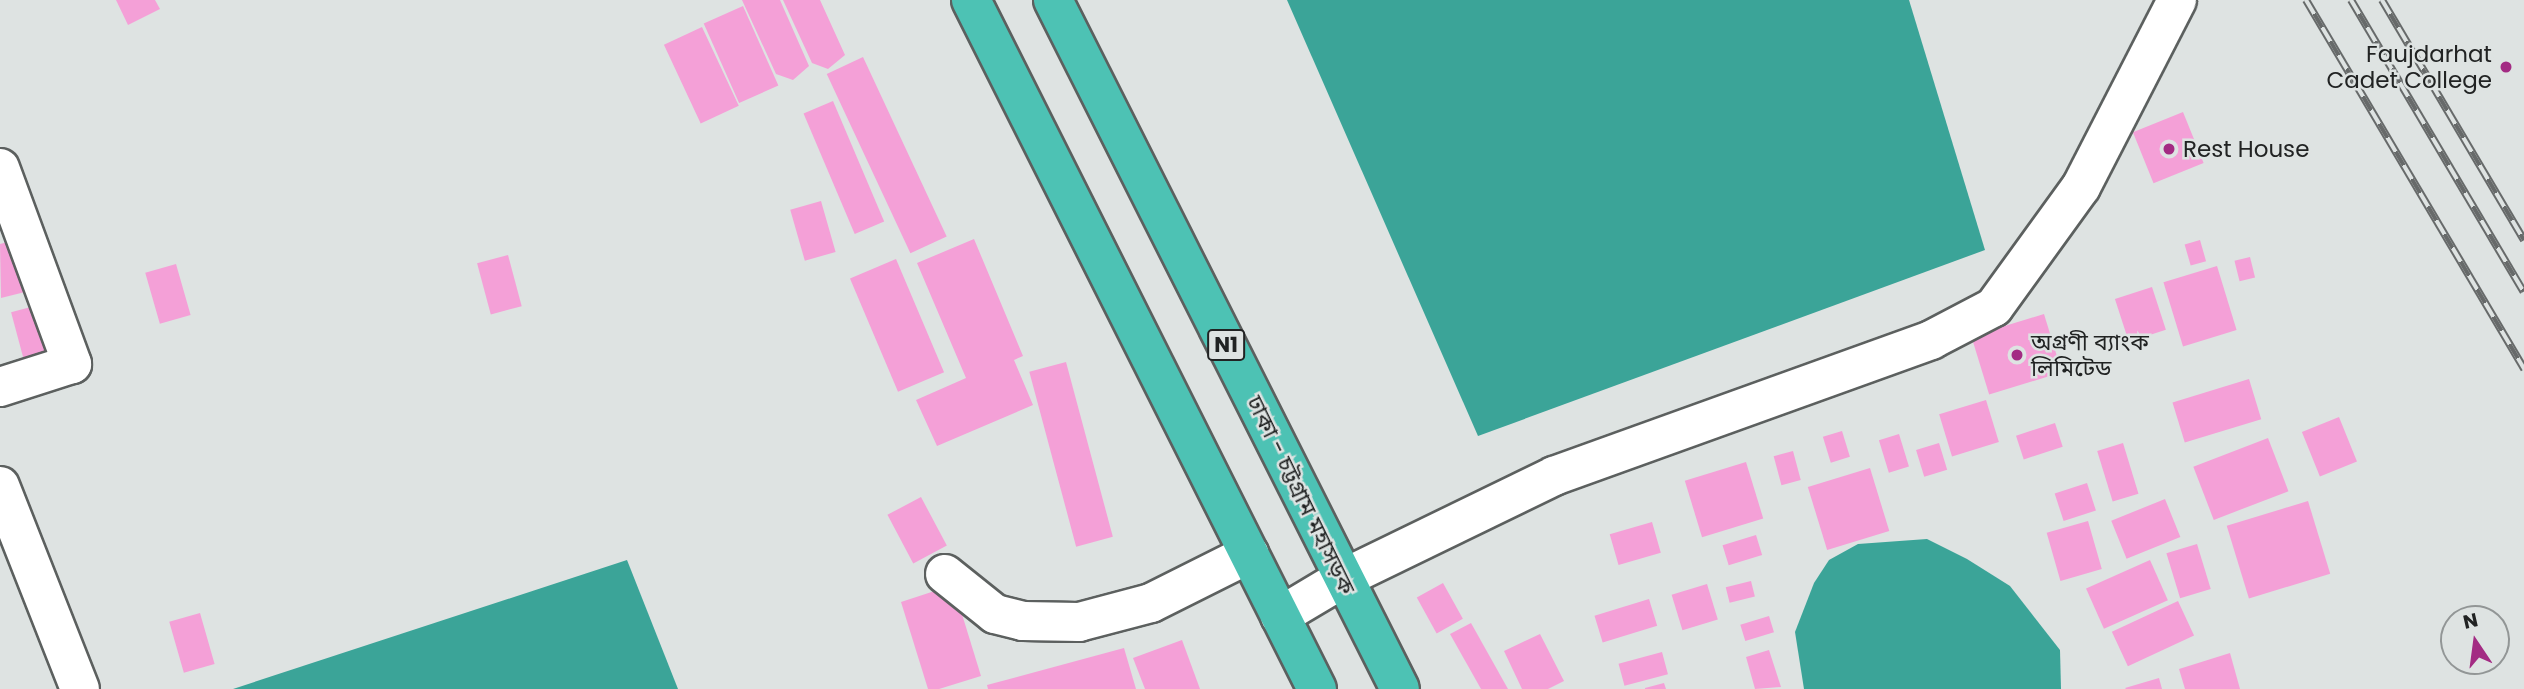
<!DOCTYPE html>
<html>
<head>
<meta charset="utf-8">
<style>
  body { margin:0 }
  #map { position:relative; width:2524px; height:689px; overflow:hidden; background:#dee3e2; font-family:Poppins,"Noto Sans Bengali",sans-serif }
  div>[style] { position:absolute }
  .water>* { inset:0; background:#3ba498 }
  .building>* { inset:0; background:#f4a0d7; transform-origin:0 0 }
  .roads { filter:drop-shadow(2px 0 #5c605f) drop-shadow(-2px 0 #5c605f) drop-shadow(0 2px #5c605f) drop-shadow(0 -2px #5c605f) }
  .minor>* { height:38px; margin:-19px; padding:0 19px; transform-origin:19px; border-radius:19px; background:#fff }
  .highway>* { height:38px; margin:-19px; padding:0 19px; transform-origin:19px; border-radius:19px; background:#4dc2b4 }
  .rail>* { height:8px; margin-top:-4px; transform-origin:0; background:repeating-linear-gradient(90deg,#dee3e2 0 16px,#676a6a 0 32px); box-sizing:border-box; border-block:2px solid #676a6a }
  .dots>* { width:19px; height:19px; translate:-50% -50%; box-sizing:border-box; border:4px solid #dee3e2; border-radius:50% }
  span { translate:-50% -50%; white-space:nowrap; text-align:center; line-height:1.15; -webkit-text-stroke:5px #dee3e2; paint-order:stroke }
  .shield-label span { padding:2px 5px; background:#dee3e2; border:2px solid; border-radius:5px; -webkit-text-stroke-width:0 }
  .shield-label { font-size:21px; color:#212323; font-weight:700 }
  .poi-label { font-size:23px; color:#212323 }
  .right { translate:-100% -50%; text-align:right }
  .left { translate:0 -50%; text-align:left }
  .street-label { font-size:23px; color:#212323 }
  .north { position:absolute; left:2440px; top:605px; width:70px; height:70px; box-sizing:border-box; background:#dee3e2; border:2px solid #929696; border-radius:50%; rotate:347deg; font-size:19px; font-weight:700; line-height:28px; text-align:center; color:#212323 }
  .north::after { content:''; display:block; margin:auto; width:24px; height:32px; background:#a32b83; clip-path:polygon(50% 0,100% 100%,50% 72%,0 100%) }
</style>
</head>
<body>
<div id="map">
  <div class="water">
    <div style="clip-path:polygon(1287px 0,1909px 0,1985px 250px,1478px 436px)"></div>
    <div style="clip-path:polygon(1927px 539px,1967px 559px,2010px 586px,2060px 650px,2061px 689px,1804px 689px,1795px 632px,1814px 583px,1829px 560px,1858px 544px)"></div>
    <div style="clip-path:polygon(627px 560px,678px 689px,233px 689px)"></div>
  </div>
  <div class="building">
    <div style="clip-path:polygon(116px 0,155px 0,160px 9px,128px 25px)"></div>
    <div style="clip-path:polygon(742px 0,780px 0,809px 66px,793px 80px,776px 74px)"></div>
    <div style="clip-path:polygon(783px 0,820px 0,845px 55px,828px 69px,812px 63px)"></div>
    <div style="left:743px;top:6px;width:87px;height:43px;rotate:66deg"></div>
    <div style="left:702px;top:27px;width:87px;height:42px;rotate:65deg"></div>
    <div style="left:863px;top:57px;width:198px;height:40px;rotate:65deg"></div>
    <div style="left:833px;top:101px;width:131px;height:32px;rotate:67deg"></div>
    <div style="left:2183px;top:112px;width:55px;height:54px;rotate:68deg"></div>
    <div style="left:821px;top:201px;width:53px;height:32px;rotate:74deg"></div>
    <div style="clip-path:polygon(19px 239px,33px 290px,1px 298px,0 244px)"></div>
    <div style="clip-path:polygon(974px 239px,1023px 356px,1014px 360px,1033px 405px,937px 446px,916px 400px,966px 378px,917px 263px)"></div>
    <div style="left:2200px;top:240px;width:22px;height:16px;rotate:74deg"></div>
    <div style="left:508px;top:255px;width:53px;height:32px;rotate:75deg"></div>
    <div style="left:2250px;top:257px;width:21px;height:16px;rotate:76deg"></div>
    <div style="left:896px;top:259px;width:123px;height:50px;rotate:67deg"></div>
    <div style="left:176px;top:264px;width:53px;height:32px;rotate:74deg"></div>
    <div style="left:2217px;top:266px;width:67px;height:56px;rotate:73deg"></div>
    <div style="left:2152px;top:287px;width:45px;height:39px;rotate:72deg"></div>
    <div style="left:42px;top:304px;width:54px;height:32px;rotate:75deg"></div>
    <div style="left:2044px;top:314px;width:61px;height:76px;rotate:73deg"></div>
    <div style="left:1066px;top:362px;width:181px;height:38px;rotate:75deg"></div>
    <div style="left:2249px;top:379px;width:42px;height:80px;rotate:73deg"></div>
    <div style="left:1986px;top:400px;width:44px;height:49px;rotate:73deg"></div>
    <div style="left:2339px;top:417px;width:48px;height:40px;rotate:68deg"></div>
    <div style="left:2055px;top:423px;width:25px;height:41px;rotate:72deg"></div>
    <div style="left:1842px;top:431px;width:27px;height:20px;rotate:73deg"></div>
    <div style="left:1899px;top:434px;width:34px;height:21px;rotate:73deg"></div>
    <div style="left:2268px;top:438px;width:57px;height:80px;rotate:69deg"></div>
    <div style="left:1939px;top:443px;width:28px;height:24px;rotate:73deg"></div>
    <div style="left:2123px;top:443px;width:53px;height:27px;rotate:73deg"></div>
    <div style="left:1793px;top:451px;width:30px;height:20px;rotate:75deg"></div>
    <div style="left:1746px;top:462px;width:59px;height:64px;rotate:73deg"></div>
    <div style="left:1870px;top:468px;width:66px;height:65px;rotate:73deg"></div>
    <div style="left:2087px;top:483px;width:29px;height:34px;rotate:72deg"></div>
    <div style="left:921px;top:497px;width:55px;height:38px;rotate:62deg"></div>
    <div style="left:2165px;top:499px;width:41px;height:58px;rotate:68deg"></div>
    <div style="left:2308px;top:501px;width:76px;height:85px;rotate:73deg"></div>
    <div style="left:2088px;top:521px;width:50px;height:43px;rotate:74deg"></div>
    <div style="left:1652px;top:522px;width:32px;height:44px;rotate:74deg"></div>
    <div style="left:1756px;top:535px;width:21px;height:35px;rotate:73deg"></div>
    <div style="left:2197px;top:544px;width:47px;height:32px;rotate:73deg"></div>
    <div style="left:2150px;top:560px;width:44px;height:70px;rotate:66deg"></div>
    <div style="left:1751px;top:581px;width:16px;height:26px;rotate:76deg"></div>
    <div style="left:1443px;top:583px;width:41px;height:30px;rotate:61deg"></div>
    <div style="left:1707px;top:584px;width:37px;height:37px;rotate:73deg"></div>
    <div style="clip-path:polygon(953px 585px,981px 676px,939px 689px,928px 689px,901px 602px)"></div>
    <div style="left:1649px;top:599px;width:28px;height:57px;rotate:73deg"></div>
    <div style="left:2178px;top:601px;width:38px;height:73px;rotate:65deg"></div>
    <div style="left:200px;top:613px;width:53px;height:32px;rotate:74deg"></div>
    <div style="left:1769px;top:616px;width:17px;height:30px;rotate:73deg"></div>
    <div style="clip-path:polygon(1471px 623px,1508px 689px,1481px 689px,1450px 634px)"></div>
    <div style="clip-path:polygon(1540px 634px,1564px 681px,1548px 689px,1522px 689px,1504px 651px)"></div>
    <div style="clip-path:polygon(1182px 640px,1200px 689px,1145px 689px,1133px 658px)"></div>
    <div style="clip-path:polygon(1124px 648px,1136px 689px,988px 689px,987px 685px)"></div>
    <div style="clip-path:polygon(1769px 650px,1781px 687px,1755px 689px,1746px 657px)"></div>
    <div style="left:1662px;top:652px;width:23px;height:45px;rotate:75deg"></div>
    <div style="clip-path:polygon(2230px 653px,2240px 689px,2185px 689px,2179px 669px)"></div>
    <div style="clip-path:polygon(2159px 678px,2162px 689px,2126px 689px,2125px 688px)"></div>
    <div style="clip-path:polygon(1664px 683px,1666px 689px,1645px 689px,1645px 688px)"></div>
  </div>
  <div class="roads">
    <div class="minor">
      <div style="left:0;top:168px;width:209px;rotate:69.8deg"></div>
      <div style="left:72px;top:364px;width:76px;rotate:162.3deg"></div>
      <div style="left:0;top:486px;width:218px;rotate:68.5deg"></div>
      <div style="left:945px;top:574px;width:64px;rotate:38.7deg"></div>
      <div style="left:995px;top:614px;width:29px;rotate:14deg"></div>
      <div style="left:1023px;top:621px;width:56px;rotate:1deg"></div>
      <div style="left:1079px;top:622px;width:74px;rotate:-14.8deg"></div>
      <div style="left:1151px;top:603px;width:110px;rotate:-26.6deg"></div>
      <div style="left:1280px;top:616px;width:72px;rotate:-30.8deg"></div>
      <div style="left:1342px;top:579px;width:236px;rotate:-25.9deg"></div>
      <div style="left:1554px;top:476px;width:401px;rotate:-19.8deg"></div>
      <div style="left:1931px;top:340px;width:71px;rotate:-27.6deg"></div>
      <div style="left:1994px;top:307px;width:148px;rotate:-54.1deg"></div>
      <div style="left:2081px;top:187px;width:210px;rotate:-62.8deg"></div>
    </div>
    <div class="highway">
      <div style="left:971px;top:0;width:771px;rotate:63.34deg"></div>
      <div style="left:1053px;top:0;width:771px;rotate:63.27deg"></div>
    </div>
  </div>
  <div class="rail">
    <div style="left:2306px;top:0;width:429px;rotate:59.4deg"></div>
    <div style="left:2351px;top:0;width:339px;rotate:59.4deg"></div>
    <div style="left:2382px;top:0;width:279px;rotate:59.4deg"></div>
  </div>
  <div class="dots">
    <div style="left:2506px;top:67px;background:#a32b83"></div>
    <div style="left:2169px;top:149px;background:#a32b83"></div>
    <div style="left:2017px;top:355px;background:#a32b83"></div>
  </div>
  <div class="shield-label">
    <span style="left:1226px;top:345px">N1</span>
  </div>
  <div class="poi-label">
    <span class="right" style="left:2492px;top:67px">Faujdarhat<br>Cadet College</span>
    <span class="left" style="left:2183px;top:149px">Rest House</span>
    <span class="left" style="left:2031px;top:355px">অগ্রণী ব্যাংক<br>লিমিটেড</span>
  </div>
  <div class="street-label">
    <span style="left:1301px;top:495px;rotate:64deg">ঢাকা - চট্টগ্রাম মহাসড়ক</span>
  </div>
  <div class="north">N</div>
</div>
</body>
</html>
